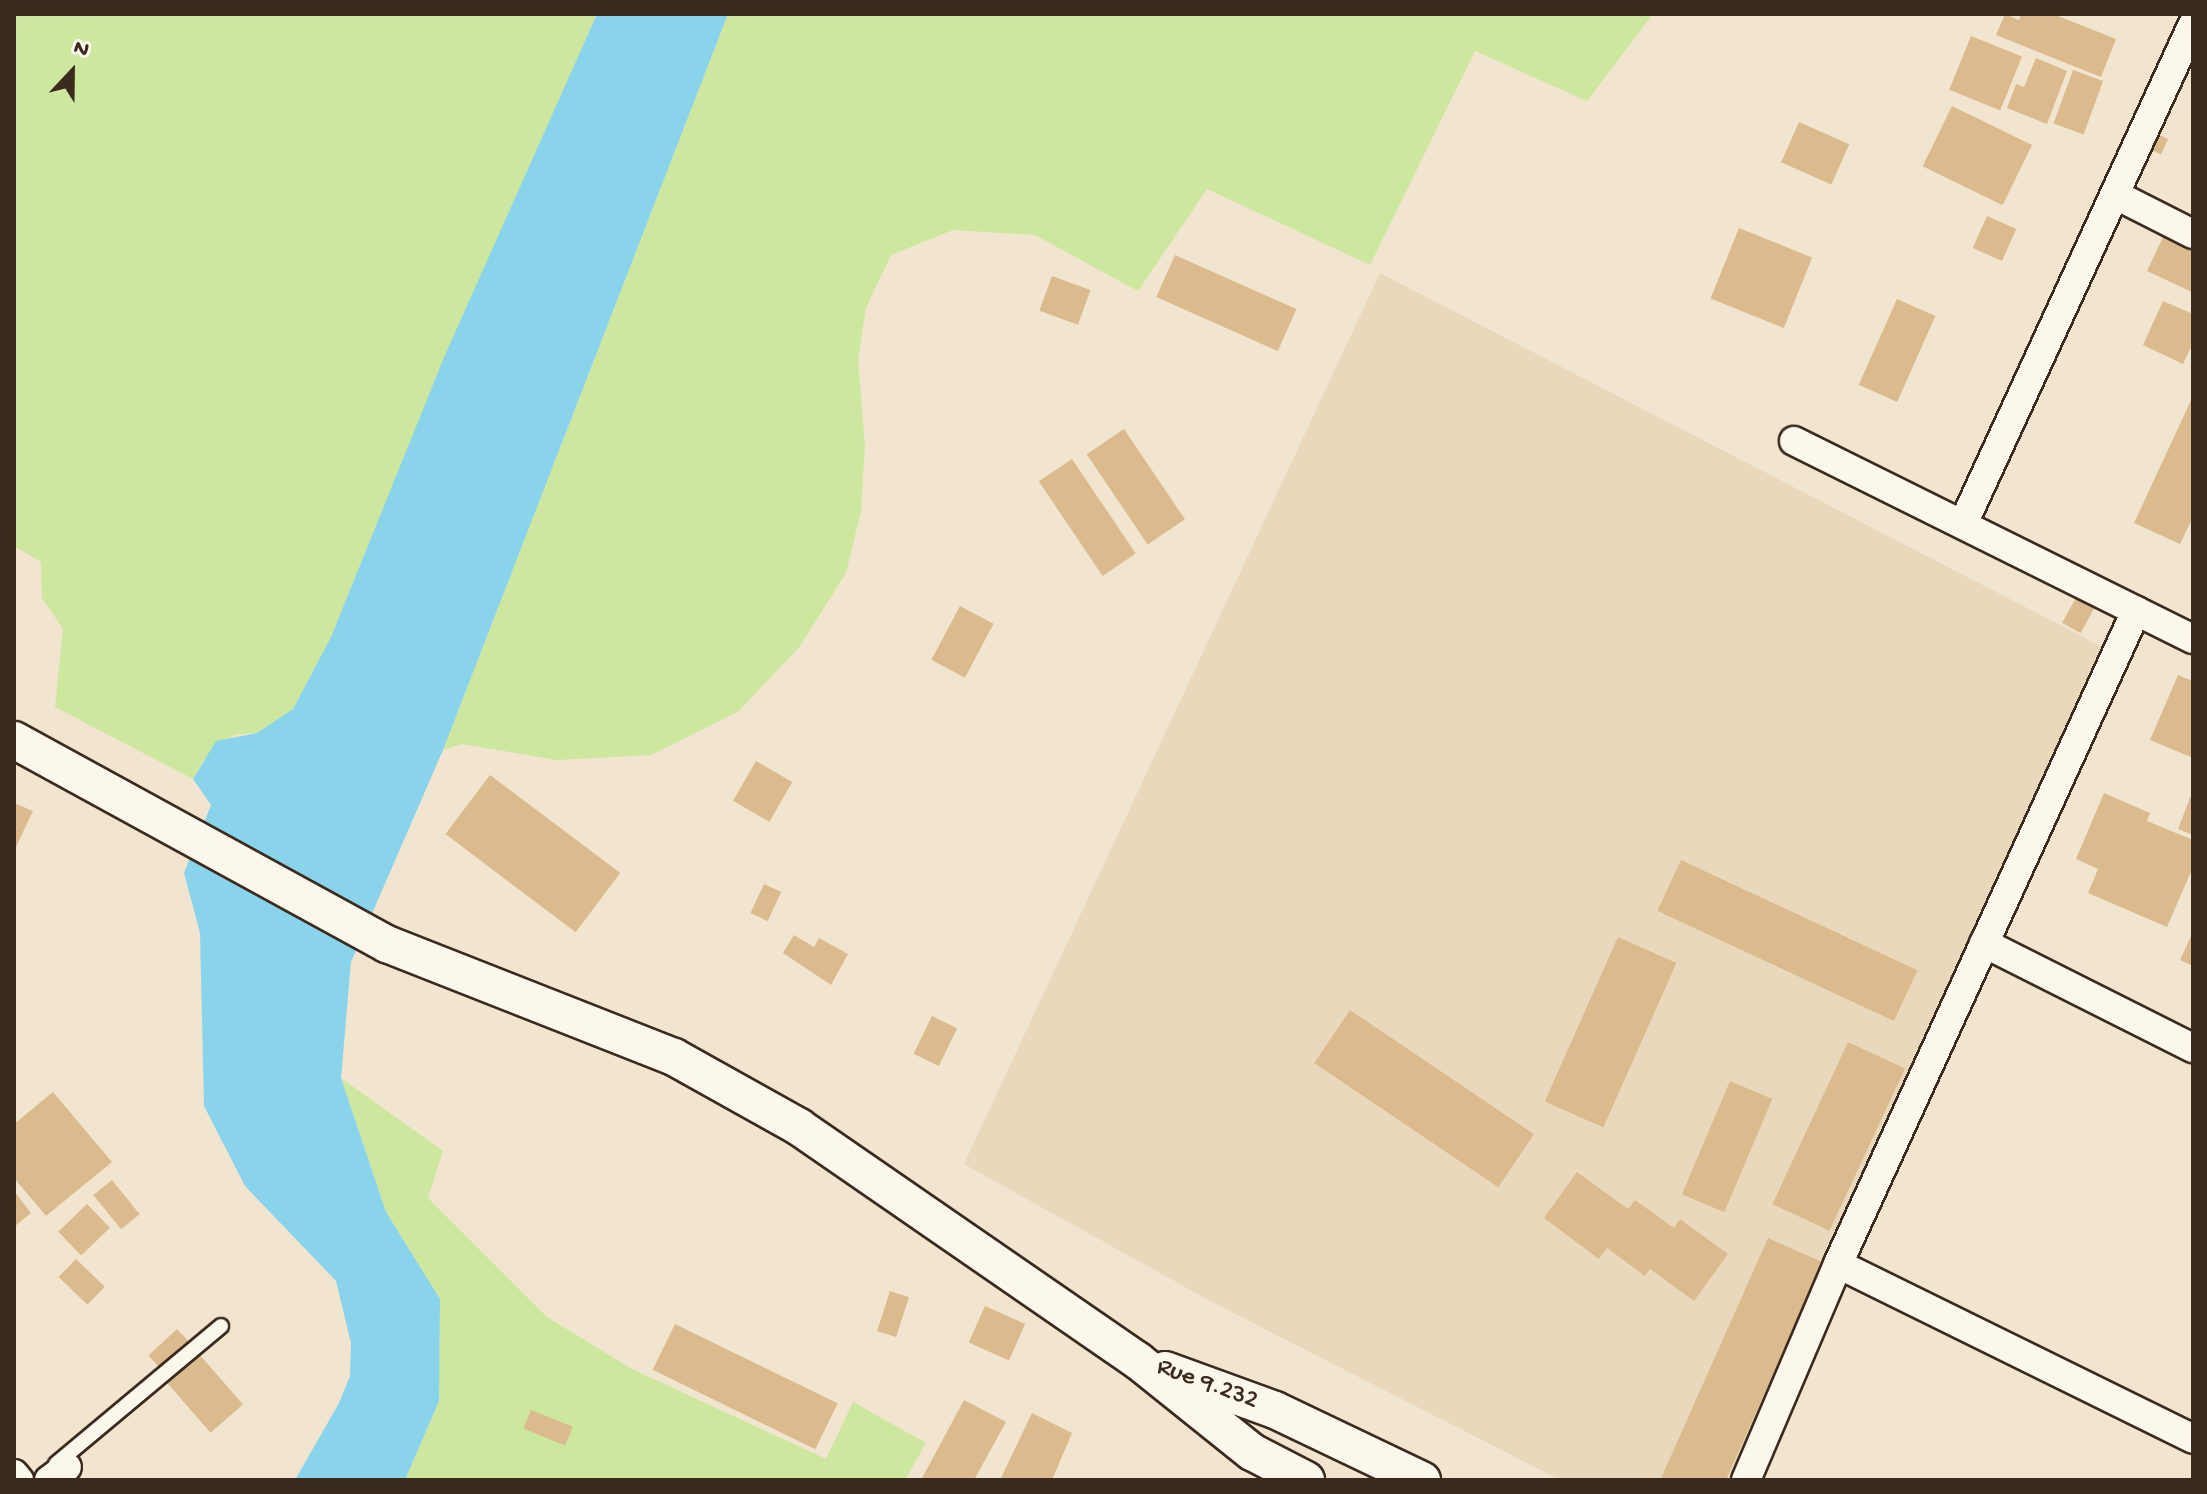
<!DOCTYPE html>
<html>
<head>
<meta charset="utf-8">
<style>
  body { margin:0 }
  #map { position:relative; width:2207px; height:1494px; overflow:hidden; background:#f1e5d0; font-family:"Gochi Hand",sans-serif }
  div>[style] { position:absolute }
  .built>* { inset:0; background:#ead8bc }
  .green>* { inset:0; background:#cde79e }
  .water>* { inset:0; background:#8ad4eb }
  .building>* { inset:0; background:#dbbb8e; transform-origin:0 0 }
  .roads { filter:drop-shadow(2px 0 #3b2a1e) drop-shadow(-2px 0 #3b2a1e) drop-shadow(0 2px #3b2a1e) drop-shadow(0 -2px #3b2a1e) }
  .service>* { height:14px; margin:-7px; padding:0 7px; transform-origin:7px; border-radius:7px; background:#fbf7ec }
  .minor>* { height:28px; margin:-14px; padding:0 14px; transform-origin:14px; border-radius:14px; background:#fbf7ec }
  .tertiary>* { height:36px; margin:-18px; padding:0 18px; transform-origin:18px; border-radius:18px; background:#fbf7ec }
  span { translate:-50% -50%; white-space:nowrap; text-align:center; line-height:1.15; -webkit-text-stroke:8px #fbf7ec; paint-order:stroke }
  .street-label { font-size:26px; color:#3b2a1e }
  .frame { position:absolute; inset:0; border:16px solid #3b2a1e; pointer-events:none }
  .north { position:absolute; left:32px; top:32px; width:80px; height:80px; -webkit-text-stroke:6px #fbf7ec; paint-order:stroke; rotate:22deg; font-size:22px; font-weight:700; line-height:32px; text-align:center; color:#3b2a1e }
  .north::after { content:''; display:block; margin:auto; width:28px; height:36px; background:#3b2a1e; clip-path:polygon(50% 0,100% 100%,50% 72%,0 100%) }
</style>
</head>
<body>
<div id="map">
  <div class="built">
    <div style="clip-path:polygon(1380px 273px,2114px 653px,1741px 1480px,1560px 1480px,1214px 1303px,964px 1164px)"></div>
  </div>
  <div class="green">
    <div style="clip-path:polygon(14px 14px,597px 14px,446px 355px,331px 637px,293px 709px,257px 733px,234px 735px,202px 762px,193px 779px,55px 707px,63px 629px,42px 598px,41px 562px,14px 546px)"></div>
    <div style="clip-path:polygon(728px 14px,1653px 14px,1587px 101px,1475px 51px,1370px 265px,1207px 189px,1138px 291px,1035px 235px,953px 230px,891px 255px,866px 308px,858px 359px,865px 445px,861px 511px,846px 573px,800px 646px,739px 711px,651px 755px,557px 760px,462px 744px,443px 750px)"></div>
    <div style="clip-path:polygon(341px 1078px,443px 1151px,428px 1198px,547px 1317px,632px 1369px,826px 1459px,853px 1402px,926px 1443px,905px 1480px,405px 1480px,439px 1401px,440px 1299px,386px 1212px)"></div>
  </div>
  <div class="water">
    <div style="clip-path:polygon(597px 14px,728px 14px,443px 750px,351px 962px,341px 1078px,386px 1212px,440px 1299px,439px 1401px,405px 1480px,295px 1480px,339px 1403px,350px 1376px,351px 1343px,336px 1281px,245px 1186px,204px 1106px,200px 933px,184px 873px,211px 805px,193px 779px,216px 741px,257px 733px,293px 709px,331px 637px,445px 355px)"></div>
  </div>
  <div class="building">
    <div style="clip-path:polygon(2005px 14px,2019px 20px,2021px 14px,2053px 14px,2116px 39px,2101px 77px,1996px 35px)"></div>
    <div style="left:1971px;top:36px;width:55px;height:58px;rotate:22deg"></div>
    <div style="clip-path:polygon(2036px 58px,2067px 71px,2047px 124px,2007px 108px,2016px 84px,2024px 87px)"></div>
    <div style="left:2073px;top:70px;width:32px;height:57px;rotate:20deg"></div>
    <div style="left:1952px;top:106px;width:89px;height:67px;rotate:26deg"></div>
    <div style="left:1799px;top:122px;width:55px;height:44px;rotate:24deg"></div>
    <div style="left:2151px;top:131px;width:19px;height:17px;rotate:25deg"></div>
    <div style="left:1987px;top:216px;width:32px;height:35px;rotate:24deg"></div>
    <div style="left:1739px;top:228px;width:79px;height:76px;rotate:22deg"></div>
    <div style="clip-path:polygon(2165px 233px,2193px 246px,2192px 292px,2147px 271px)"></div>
    <div style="left:1175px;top:255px;width:133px;height:46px;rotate:24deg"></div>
    <div style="left:1052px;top:276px;width:41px;height:37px;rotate:20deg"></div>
    <div style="left:1897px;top:299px;width:42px;height:94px;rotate:24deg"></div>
    <div style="clip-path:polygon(2163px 301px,2193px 314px,2193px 343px,2183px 364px,2143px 345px)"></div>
    <div style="clip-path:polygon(2193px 396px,2193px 517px,2180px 544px,2134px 523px)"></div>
    <div style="left:1124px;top:429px;width:109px;height:45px;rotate:56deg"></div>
    <div style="left:1072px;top:459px;width:114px;height:40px;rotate:56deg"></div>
    <div style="left:2082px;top:587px;width:21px;height:41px;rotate:29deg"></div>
    <div style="left:960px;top:606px;width:38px;height:61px;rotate:28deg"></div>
    <div style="clip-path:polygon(2178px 675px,2193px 681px,2193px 758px,2150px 740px)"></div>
    <div style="left:756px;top:761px;width:42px;height:46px;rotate:30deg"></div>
    <div style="left:490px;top:775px;width:163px;height:74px;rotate:37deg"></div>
    <div style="clip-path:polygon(2193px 790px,2193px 835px,2178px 829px)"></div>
    <div style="clip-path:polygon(2104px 793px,2150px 813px,2147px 821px,2193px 840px,2193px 867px,2167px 927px,2088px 893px,2098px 869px,2076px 859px)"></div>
    <div style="clip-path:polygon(14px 803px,33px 811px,16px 847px,14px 846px)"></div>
    <div style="left:1681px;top:860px;width:261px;height:56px;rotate:25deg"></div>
    <div style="left:764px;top:884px;width:19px;height:32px;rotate:25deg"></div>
    <div style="clip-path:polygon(2193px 932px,2193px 966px,2180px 960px)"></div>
    <div style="clip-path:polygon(794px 935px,814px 947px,819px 938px,848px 954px,831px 985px,783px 953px)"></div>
    <div style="left:1618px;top:937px;width:64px;height:180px;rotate:24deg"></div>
    <div style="left:1350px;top:1010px;width:222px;height:64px;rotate:34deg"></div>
    <div style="left:932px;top:1016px;width:28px;height:42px;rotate:26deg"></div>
    <div style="left:1848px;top:1042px;width:63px;height:179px;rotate:25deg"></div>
    <div style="left:1730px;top:1081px;width:46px;height:123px;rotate:23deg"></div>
    <div style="clip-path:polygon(53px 1092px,112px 1162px,46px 1216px,14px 1178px,14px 1124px)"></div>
    <div style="clip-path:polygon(1577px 1172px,1628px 1209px,1635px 1200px,1674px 1228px,1680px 1219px,1728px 1254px,1694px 1301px,1650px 1269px,1645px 1276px,1607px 1248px,1599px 1259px,1544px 1218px)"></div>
    <div style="left:112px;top:1180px;width:44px;height:24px;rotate:51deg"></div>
    <div style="clip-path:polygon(14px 1191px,31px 1213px,14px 1227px)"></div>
    <div style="left:87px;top:1204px;width:33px;height:40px;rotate:46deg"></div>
    <div style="left:1768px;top:1238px;width:60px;height:266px;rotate:24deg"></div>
    <div style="left:76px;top:1259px;width:40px;height:25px;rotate:44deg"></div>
    <div style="left:890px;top:1291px;width:20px;height:42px;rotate:18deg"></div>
    <div style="left:985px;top:1306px;width:44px;height:40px;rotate:24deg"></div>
    <div style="left:675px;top:1324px;width:181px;height:51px;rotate:26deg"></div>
    <div style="left:177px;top:1329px;width:19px;height:39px;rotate:47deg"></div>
    <div style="left:199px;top:1354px;width:67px;height:43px;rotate:49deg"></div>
    <div style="clip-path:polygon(964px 1400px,1006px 1422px,974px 1480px,921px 1480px)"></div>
    <div style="left:531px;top:1410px;width:45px;height:20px;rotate:22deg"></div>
    <div style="clip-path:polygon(1032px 1413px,1072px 1433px,1052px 1480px,1000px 1480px)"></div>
  </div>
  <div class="roads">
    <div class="service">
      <div style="left:56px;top:1464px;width:215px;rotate:-39.9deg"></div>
    </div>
    <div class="minor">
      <div style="left:2116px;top:195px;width:86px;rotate:26.9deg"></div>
      <div style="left:1794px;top:441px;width:445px;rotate:26.4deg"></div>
      <div style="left:1963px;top:524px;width:550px;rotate:-65.3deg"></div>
      <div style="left:1984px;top:943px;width:234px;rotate:26.7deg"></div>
      <div style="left:1838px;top:1264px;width:396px;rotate:26.2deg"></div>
      <div style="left:14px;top:1474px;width:8px;rotate:50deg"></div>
      <div style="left:49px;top:1480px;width:22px;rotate:-36deg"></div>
      <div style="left:1746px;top:1480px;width:235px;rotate:-66.9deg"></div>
      <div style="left:1838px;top:1264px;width:718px;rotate:-65.47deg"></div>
    </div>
    <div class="tertiary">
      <div style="left:14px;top:740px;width:425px;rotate:28.7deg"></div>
      <div style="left:387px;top:944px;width:308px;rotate:21.5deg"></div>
      <div style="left:674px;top:1057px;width:143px;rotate:29.2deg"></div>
      <div style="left:799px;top:1127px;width:411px;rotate:34.6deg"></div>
      <div style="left:1137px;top:1360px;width:147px;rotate:38.7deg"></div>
      <div style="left:1252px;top:1452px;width:61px;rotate:27.4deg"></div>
      <div style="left:1165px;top:1370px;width:117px;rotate:20deg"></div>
      <div style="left:1275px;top:1410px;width:163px;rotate:25.5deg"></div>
    </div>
  </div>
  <div class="street-label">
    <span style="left:1207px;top:1385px;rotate:20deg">Rue 9.232</span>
  </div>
  <div class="frame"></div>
  <div class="north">N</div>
</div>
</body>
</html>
